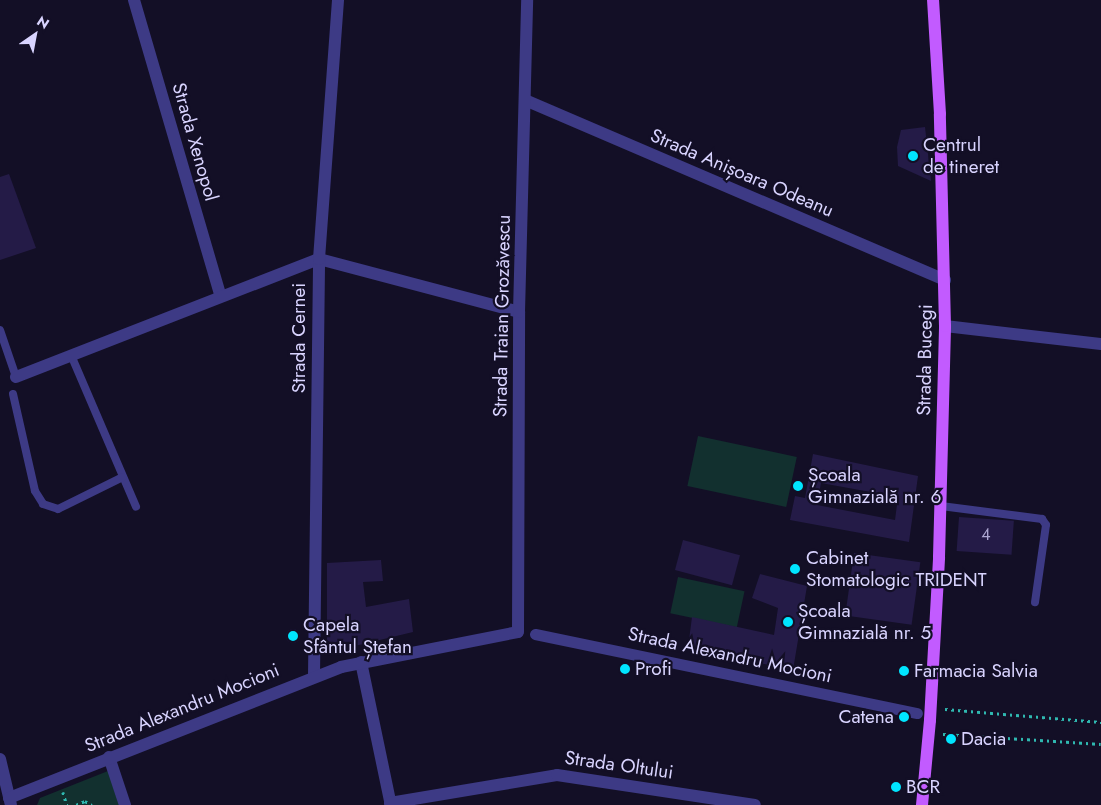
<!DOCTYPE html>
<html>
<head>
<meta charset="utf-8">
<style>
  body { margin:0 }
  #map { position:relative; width:1101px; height:805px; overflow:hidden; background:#130f26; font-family:Jost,sans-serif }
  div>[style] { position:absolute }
  .green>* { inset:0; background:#12302f; transform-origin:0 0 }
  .building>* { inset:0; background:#241b47; transform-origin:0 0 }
  .round { border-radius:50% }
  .path>* { height:2.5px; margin-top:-1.25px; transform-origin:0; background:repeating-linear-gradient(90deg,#2fb8b0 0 2.5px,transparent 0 6.5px) }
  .service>* { height:8px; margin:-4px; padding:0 4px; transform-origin:4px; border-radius:4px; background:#3d3a85 }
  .pedestrian>* { height:11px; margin:-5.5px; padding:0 5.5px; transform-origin:5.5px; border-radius:5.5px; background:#3d3a85 }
  .minor>* { height:12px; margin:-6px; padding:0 6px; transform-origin:6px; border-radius:6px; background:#3d3a85 }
  .primary>* { height:12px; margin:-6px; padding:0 6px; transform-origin:6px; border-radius:6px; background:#c25bff }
  .dots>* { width:14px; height:14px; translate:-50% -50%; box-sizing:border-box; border:2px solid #130f26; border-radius:50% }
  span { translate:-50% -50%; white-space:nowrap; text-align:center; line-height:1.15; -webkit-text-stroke:4.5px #130f26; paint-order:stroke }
  .number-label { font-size:16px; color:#aca6d1 }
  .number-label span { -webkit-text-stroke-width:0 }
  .street-label { font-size:19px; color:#d9d4ff }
  .poi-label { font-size:19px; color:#d9d4ff }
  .left { translate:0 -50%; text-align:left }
  .right { translate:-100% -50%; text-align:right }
  .north { position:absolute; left:10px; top:10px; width:50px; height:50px; -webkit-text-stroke:4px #130f26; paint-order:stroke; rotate:33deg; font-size:14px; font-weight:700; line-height:20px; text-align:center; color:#d9d4ff }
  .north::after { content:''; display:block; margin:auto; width:18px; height:22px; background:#d9d4ff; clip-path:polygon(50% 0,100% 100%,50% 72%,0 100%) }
</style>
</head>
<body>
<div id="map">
  <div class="green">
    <div style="left:698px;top:436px;width:101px;height:51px;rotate:12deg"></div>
    <div style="left:678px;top:577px;width:68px;height:37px;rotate:12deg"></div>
    <div style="clip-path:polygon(108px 771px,119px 805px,37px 805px,40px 798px)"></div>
  </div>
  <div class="building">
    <div style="clip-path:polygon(925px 127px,931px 181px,898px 166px,897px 147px,901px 130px)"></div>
    <div style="clip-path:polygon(9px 174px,36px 248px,0 260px,0 177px)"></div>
    <div style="clip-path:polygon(evenodd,813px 454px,918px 476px,909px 542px,790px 520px,795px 496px,805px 498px,813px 454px,821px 483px,898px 497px,895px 520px,817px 505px,821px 483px)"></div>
    <div style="left:959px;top:517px;width:55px;height:34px;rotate:4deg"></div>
    <div style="left:683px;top:540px;width:59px;height:31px;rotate:15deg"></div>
    <div style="left:854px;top:553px;width:67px;height:63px;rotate:8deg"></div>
    <div style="clip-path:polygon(381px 560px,383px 581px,363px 582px,366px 607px,409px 599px,413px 632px,338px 650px,327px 641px,327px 563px)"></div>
    <div style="clip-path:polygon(760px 574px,807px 586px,793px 670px,688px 648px,692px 617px,774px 635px,778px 608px,752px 598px)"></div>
    <div class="round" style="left:286px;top:629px;width:14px;height:14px"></div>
  </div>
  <div class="path">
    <div style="left:945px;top:709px;width:157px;rotate:4.8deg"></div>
    <div style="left:943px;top:734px;width:158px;rotate:3.6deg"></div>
    <div style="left:63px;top:792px;width:14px;rotate:73deg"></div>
    <div style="left:76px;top:805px;width:10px;rotate:-24deg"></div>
    <div style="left:85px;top:801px;width:8px;rotate:30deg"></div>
  </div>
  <div class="service">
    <div style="left:0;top:330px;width:50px;rotate:71.2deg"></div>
    <div style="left:71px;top:355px;width:165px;rotate:66.8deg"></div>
    <div style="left:13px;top:394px;width:99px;rotate:77.2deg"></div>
    <div style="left:35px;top:491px;width:15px;rotate:58deg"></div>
    <div style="left:43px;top:504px;width:16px;rotate:18deg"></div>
    <div style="left:58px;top:509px;width:72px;rotate:-26.2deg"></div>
    <div style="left:941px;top:506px;width:102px;rotate:7.3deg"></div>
    <div style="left:1042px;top:519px;width:7px;rotate:56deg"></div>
    <div style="left:1046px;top:525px;width:78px;rotate:98.1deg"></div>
  </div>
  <div class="pedestrian">
    <div style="left:535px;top:634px;width:390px;rotate:11.7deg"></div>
  </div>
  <div class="minor">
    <div style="left:134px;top:0;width:307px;rotate:73.7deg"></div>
    <div style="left:525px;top:100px;width:457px;rotate:23.2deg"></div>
    <div style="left:945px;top:326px;width:157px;rotate:6.6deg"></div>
    <div style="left:16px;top:377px;width:325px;rotate:-21.3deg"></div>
    <div style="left:319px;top:259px;width:207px;rotate:14.8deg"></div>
    <div style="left:361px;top:662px;width:146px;rotate:78.2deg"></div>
    <div style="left:314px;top:676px;width:417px;rotate:-89.3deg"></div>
    <div style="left:319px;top:259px;width:260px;rotate:-85.8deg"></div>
    <div style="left:109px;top:757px;width:51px;rotate:71.6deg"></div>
    <div style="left:0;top:759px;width:47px;rotate:76.6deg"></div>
    <div style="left:9px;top:798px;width:357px;rotate:-21.5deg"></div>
    <div style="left:341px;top:667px;width:180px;rotate:-11.2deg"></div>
    <div style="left:518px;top:632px;width:320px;rotate:-89.8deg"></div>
    <div style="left:519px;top:312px;width:312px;rotate:-88.5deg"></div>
    <div style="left:390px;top:803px;width:169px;rotate:-9.5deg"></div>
    <div style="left:557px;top:775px;width:200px;rotate:8.6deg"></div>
  </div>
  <div class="primary">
    <div style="left:922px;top:805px;width:85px;rotate:-84.6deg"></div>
    <div style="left:930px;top:720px;width:163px;rotate:-86.8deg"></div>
    <div style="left:939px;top:557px;width:231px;rotate:-88.5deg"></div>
    <div style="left:945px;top:326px;width:212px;rotate:-91.4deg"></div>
    <div style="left:940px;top:114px;width:114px;rotate:-93.5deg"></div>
  </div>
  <div class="dots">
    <div style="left:913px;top:156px;background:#00e5ff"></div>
    <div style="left:798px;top:486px;background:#00e5ff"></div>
    <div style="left:795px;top:569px;background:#00e5ff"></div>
    <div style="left:788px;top:622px;background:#00e5ff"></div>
    <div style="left:293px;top:636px;background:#00e5ff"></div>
    <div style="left:625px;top:669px;background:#00e5ff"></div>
    <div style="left:904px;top:671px;background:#00e5ff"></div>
    <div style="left:904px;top:717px;background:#00e5ff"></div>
    <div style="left:951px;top:739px;background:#00e5ff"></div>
    <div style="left:896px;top:787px;background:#00e5ff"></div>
  </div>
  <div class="number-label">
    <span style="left:986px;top:535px">4</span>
  </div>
  <div class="street-label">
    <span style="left:195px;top:142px;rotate:74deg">Strada Xenopol</span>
    <span style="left:742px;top:173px;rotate:23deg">Strada Anișoara Odeanu</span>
    <span style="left:502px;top:316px;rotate:-89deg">Strada Traian Grozăvescu</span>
    <span style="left:299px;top:338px;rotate:-90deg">Strada Cernei</span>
    <span style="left:925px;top:360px;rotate:-89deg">Strada Bucegi</span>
    <span style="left:730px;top:655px;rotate:12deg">Strada Alexandru Mocioni</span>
    <span style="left:182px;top:708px;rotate:-22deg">Strada Alexandru Mocioni</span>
    <span style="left:619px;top:765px;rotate:8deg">Strada Oltului</span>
  </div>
  <div class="poi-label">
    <span class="left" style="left:923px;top:156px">Centrul<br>de tineret</span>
    <span class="left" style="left:808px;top:486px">Școala<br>Gimnazială nr. 6</span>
    <span class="left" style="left:806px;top:569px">Cabinet<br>Stomatologic TRIDENT</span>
    <span class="left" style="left:798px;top:622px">Școala<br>Gimnazială nr. 5</span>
    <span class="left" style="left:303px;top:636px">Capela<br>Sfântul Ștefan</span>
    <span class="left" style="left:635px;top:669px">Profi</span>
    <span class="left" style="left:914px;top:671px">Farmacia Salvia</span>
    <span class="right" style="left:894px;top:717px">Catena</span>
    <span class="left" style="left:961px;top:739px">Dacia</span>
    <span class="left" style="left:906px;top:787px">BCR</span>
  </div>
  <div class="north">N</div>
</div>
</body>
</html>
